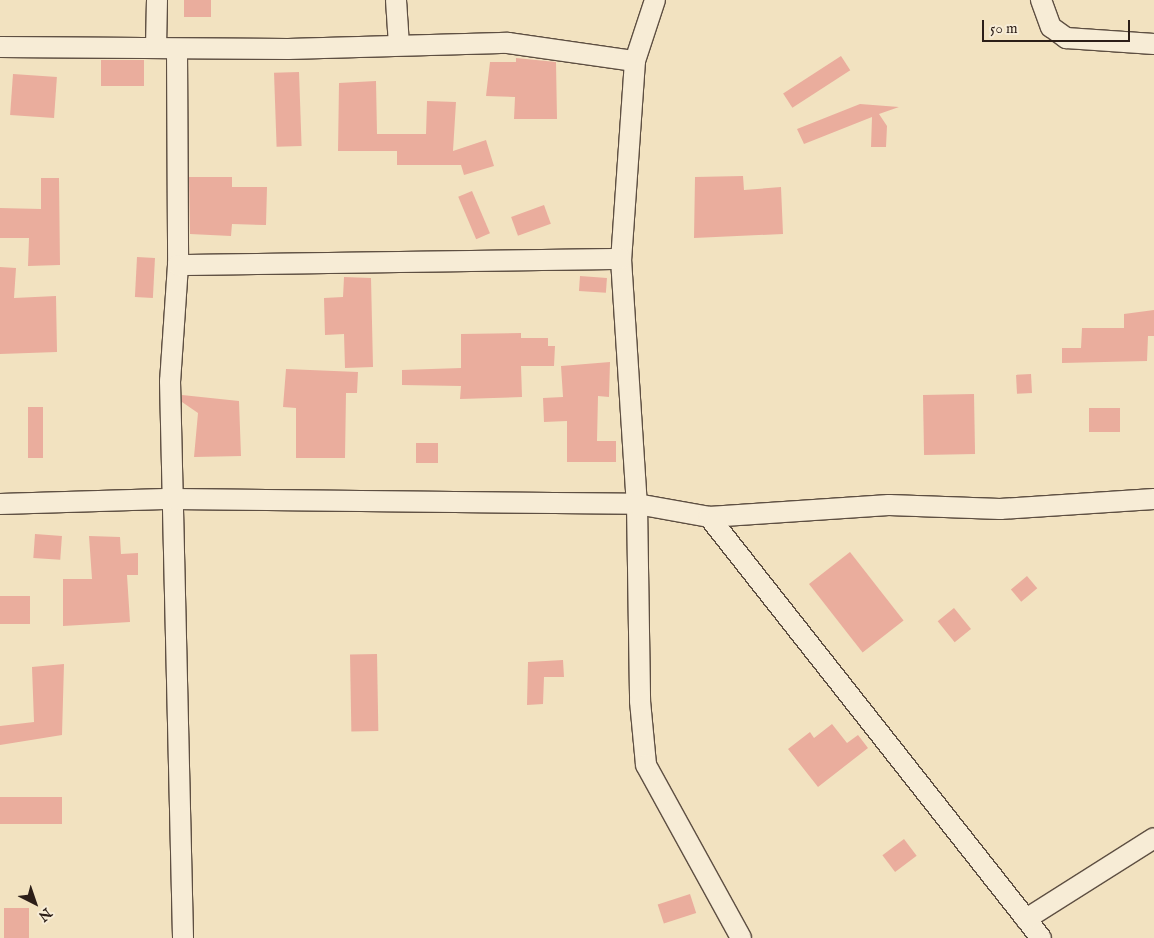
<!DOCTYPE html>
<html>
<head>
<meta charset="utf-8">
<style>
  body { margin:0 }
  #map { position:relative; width:1154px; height:938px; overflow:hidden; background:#f2e2c0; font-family:"IM FELL English",serif }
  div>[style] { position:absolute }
  .building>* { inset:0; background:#eaad9d; transform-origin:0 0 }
  .roads { filter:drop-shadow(1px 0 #5e4f42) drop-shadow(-1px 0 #5e4f42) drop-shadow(0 1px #5e4f42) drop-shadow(0 -1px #5e4f42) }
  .street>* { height:20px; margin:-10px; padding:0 10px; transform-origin:10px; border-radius:10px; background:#f7ecd6 }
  span { translate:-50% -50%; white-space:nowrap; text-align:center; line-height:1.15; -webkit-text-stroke:4px #f7ecd6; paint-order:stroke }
  .north { position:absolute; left:10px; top:878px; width:50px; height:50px; -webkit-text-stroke:4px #f7ecd6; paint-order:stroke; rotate:139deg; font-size:14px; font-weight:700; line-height:20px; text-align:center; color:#2c1e18 }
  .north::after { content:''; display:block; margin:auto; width:18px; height:22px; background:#2c1e18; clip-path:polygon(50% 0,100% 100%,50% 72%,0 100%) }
  .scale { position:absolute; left:982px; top:20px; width:148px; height:22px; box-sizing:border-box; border:2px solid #2c1e18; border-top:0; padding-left:6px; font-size:15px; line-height:18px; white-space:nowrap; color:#2c1e18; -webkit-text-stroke:4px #f7ecd6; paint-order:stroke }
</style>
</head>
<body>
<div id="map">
  <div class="building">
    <div style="left:184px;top:0;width:27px;height:17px"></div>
    <div style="left:841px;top:56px;width:17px;height:69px;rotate:57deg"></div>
    <div style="clip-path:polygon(516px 58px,556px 62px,557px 119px,514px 119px,515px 97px,486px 96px,490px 62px,516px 62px)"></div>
    <div style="left:101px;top:60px;width:43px;height:26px"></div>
    <div style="left:299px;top:72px;width:74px;height:25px;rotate:88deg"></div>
    <div style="left:13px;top:74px;width:44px;height:41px;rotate:4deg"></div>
    <div style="clip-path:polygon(376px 81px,377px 134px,426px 134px,427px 101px,456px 102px,453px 151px,486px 140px,494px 166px,464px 175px,461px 165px,397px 165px,397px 151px,338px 151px,339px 83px)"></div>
    <div style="clip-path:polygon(860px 104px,899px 107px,879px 114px,887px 126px,886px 147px,871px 147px,872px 117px,804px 144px,797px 129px)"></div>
    <div style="clip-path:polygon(743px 176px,744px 190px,781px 187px,783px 234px,694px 238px,695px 177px)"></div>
    <div style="clip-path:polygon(189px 177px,232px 177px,232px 187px,267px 187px,266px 225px,232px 224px,231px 236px,190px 234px)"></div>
    <div style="clip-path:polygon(41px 178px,59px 178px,60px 265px,28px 266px,29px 238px,0 238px,0 208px,41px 209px)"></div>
    <div style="left:472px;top:191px;width:46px;height:15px;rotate:67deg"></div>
    <div style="left:544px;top:205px;width:20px;height:35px;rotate:70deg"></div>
    <div style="left:137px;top:257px;width:18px;height:40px;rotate:3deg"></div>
    <div style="clip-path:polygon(0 267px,16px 268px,14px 298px,56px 296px,57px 352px,0 354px)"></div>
    <div style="left:580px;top:276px;width:27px;height:15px;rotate:4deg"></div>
    <div style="clip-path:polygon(344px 277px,371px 278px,373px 367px,345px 368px,344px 334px,325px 335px,324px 298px,343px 297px)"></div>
    <div style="clip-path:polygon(1154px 310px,1154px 336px,1148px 336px,1147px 361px,1062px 363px,1062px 348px,1081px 348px,1082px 328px,1124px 328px,1124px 314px)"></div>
    <div style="clip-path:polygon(521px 333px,521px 338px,548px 338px,548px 346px,555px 346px,554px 366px,521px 366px,522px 397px,460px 399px,461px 386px,402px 385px,402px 370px,461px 368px,461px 334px)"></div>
    <div style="clip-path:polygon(610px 362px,609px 397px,598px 396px,597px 441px,616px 441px,616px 462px,567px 462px,567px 421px,544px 422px,543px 398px,563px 397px,561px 366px)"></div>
    <div style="clip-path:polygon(286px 369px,358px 372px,357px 393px,346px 393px,345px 458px,296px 458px,296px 408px,283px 407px)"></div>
    <div style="left:1031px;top:374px;width:19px;height:15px;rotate:87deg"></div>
    <div style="left:974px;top:394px;width:60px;height:51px;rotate:89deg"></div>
    <div style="clip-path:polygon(182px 395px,239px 401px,241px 456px,194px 457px,198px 413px,182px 402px)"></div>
    <div style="left:28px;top:407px;width:15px;height:51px"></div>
    <div style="left:1089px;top:408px;width:31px;height:24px"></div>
    <div style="left:416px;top:443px;width:22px;height:20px"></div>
    <div style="left:35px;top:534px;width:27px;height:24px;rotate:4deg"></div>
    <div style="clip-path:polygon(89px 536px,120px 537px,121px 554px,138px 553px,138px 575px,127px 575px,130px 622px,63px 626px,63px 579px,92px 579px)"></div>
    <div style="left:850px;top:552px;width:87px;height:52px;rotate:52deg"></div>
    <div style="left:1027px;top:576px;width:16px;height:21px;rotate:50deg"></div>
    <div style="left:30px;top:596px;width:28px;height:30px;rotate:90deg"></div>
    <div style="left:954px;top:608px;width:27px;height:21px;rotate:51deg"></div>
    <div style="left:377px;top:654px;width:77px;height:27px;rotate:89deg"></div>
    <div style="clip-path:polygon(563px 660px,564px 677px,544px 677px,543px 704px,527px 705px,528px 662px)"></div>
    <div style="clip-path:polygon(64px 664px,62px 735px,0 745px,0 726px,34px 722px,32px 667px)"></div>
    <div style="clip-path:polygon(832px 724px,847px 743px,858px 735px,868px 748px,818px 787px,788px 749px,810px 732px,814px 738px)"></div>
    <div style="left:62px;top:797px;width:27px;height:62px;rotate:90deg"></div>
    <div style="left:904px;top:839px;width:21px;height:27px;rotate:53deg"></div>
    <div style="left:690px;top:894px;width:20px;height:34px;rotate:72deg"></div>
    <div style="left:4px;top:908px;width:25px;height:30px"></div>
  </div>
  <div class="roads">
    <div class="street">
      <div style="left:396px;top:0;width:45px;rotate:86.2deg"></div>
      <div style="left:655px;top:0;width:64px;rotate:108.2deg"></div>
      <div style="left:635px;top:61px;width:198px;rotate:94deg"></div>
      <div style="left:621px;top:259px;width:246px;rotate:86.3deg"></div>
      <div style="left:637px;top:504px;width:197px;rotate:89.1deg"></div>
      <div style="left:640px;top:701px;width:64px;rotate:84.6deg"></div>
      <div style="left:646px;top:765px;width:197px;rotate:61.2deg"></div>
      <div style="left:1041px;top:0;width:29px;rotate:70deg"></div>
      <div style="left:1051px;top:27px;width:19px;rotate:36deg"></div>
      <div style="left:1066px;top:38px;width:88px;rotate:3.9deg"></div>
      <div style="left:0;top:47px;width:288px;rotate:0.4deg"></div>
      <div style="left:288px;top:49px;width:220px;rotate:-1.6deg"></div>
      <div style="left:508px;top:43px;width:128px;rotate:8.1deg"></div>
      <div style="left:156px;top:47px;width:47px;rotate:-88.8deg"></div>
      <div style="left:177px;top:50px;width:215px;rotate:89.7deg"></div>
      <div style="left:178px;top:265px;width:116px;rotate:93.9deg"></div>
      <div style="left:170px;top:381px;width:557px;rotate:88.66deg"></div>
      <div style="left:178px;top:265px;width:443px;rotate:-0.8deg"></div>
      <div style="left:0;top:504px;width:173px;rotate:-1.7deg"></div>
      <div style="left:173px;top:499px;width:464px;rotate:0.6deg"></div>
      <div style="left:637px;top:504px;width:73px;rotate:10.2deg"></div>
      <div style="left:709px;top:517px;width:180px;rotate:-3.8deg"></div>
      <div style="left:889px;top:505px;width:111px;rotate:2.1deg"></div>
      <div style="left:1000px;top:509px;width:154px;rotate:-3.7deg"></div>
      <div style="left:709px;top:517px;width:536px;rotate:51.74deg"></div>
      <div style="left:1026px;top:919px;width:151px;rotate:-32.3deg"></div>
    </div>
  </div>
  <div class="north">N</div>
  <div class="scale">50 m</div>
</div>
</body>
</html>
